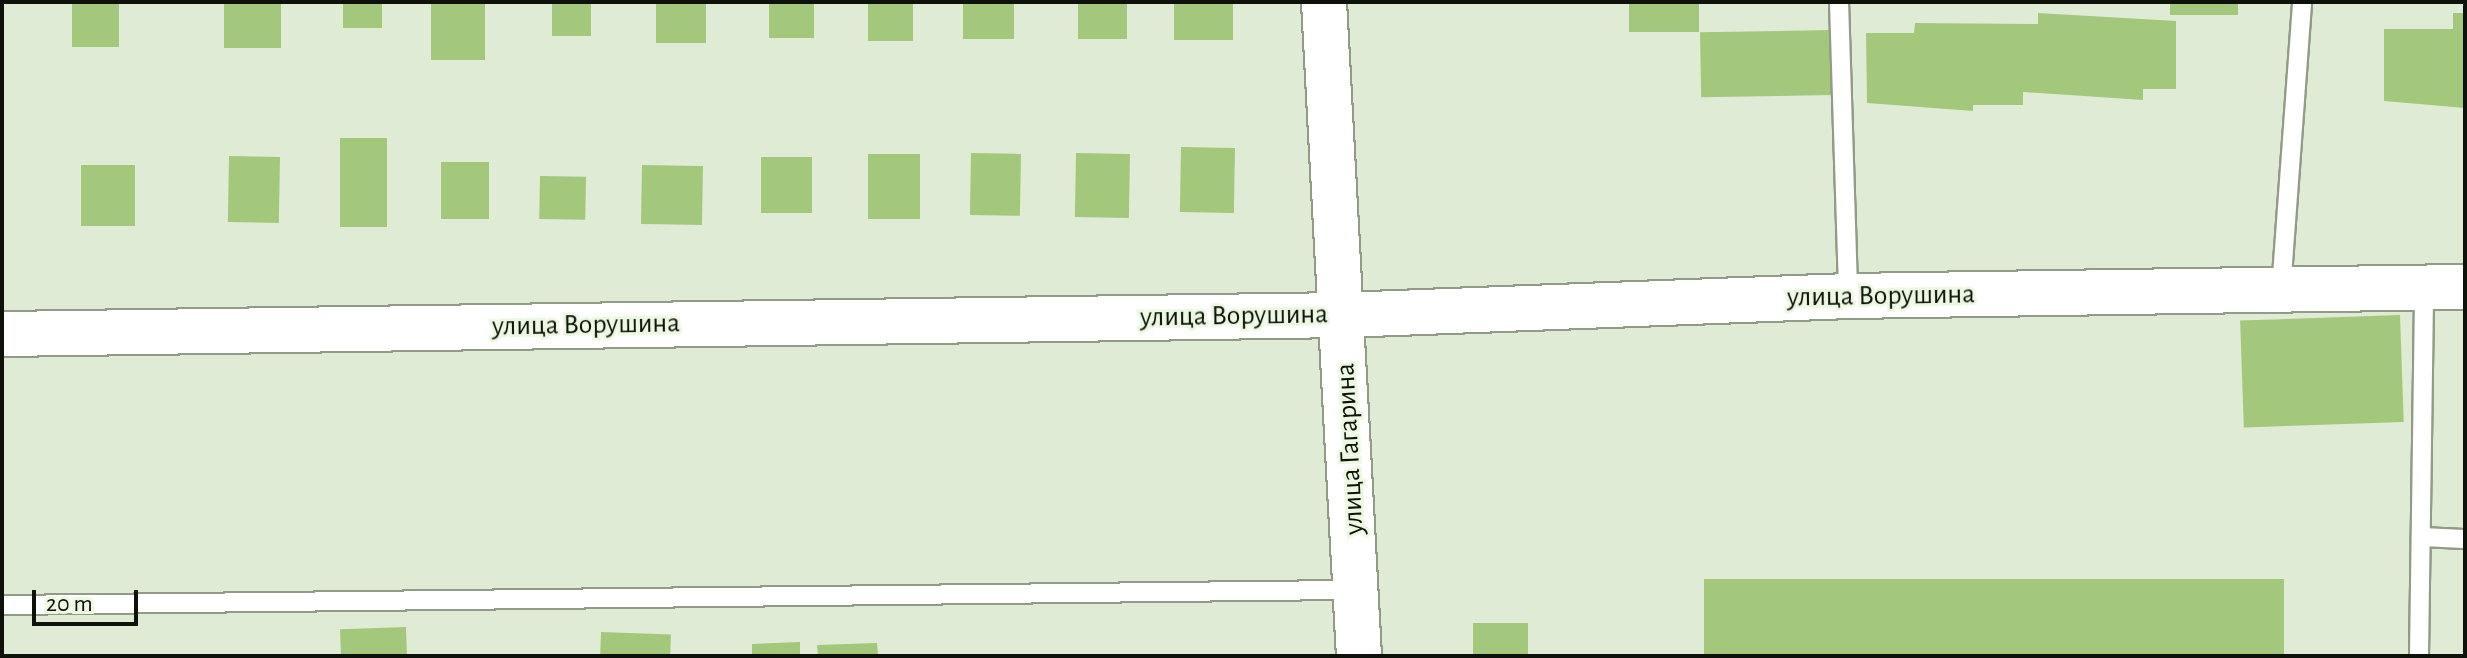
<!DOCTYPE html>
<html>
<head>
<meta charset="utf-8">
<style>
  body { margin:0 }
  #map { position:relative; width:2467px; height:658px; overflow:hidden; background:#e0ebd6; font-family:"Alegreya Sans",sans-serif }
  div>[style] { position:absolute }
  .building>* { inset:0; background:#a3c87b; transform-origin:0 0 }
  .roads { filter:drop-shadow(2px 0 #919b88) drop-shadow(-2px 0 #919b88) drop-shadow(0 2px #919b88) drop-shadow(0 -2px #919b88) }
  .service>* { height:18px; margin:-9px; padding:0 9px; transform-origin:9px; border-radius:9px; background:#fff }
  .tertiary>* { height:44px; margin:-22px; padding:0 22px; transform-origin:22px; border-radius:22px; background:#fff }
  span { translate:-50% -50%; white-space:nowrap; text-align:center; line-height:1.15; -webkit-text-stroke:6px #edf8e3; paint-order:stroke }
  .street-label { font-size:28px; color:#0e120b }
  .frame { position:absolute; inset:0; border:4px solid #0e120b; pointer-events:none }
  .scale { position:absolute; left:32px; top:590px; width:106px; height:36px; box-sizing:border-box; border:4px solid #0e120b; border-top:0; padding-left:10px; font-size:24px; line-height:28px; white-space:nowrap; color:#0e120b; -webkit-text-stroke:6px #edf8e3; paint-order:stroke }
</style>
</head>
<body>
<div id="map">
  <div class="building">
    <div style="left:72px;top:2px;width:47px;height:45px"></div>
    <div style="left:224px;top:2px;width:57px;height:46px"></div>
    <div style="left:343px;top:2px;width:39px;height:26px"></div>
    <div style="left:431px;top:2px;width:54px;height:58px"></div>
    <div style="left:552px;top:2px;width:39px;height:34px"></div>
    <div style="left:656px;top:2px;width:50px;height:41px"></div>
    <div style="left:769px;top:2px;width:45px;height:36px"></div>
    <div style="left:868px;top:2px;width:45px;height:39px"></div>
    <div style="left:963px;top:2px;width:51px;height:37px"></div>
    <div style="left:1078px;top:2px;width:49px;height:37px"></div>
    <div style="left:1174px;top:2px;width:59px;height:38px"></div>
    <div style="left:1629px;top:2px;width:70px;height:30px"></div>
    <div style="left:2170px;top:2px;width:68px;height:13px"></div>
    <div style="clip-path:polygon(2038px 13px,2176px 21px,2176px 89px,2143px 89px,2143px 100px,2023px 92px,2023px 105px,1973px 105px,1973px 111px,1867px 103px,1866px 33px,1914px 33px,1915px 23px,2038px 24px)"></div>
    <div style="clip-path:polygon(2453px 13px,2465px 13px,2465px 108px,2384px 101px,2384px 29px,2453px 29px)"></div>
    <div style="left:1832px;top:30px;width:65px;height:132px;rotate:89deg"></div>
    <div style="left:340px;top:138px;width:47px;height:89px"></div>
    <div style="left:1181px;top:147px;width:54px;height:65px;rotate:1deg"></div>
    <div style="left:971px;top:153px;width:50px;height:62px;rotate:1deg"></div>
    <div style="left:1076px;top:153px;width:54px;height:64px;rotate:1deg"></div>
    <div style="left:868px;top:154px;width:52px;height:65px"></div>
    <div style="left:229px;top:156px;width:51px;height:66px;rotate:1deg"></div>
    <div style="left:761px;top:157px;width:51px;height:56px"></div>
    <div style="left:441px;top:162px;width:48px;height:57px"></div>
    <div style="left:81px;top:165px;width:54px;height:61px"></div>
    <div style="left:642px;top:165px;width:61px;height:59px;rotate:1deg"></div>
    <div style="left:540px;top:176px;width:46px;height:43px;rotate:1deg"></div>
    <div style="left:2400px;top:315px;width:107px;height:160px;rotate:88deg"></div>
    <div style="left:1704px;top:579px;width:580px;height:77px"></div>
    <div style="left:1528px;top:623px;width:33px;height:55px;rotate:90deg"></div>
    <div style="left:406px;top:627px;width:29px;height:66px;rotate:88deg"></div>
    <div style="left:601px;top:632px;width:70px;height:24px;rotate:2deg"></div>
    <div style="clip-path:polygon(800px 642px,800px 656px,752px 656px,752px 644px)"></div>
    <div style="clip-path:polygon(877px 643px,878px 656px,818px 656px,817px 645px)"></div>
  </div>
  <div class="roads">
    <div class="service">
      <div style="left:1839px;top:2px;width:294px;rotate:88.2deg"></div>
      <div style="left:2281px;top:290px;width:289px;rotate:-85.8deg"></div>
      <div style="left:2421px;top:537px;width:44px;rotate:2.6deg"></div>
      <div style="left:2px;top:605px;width:1353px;rotate:-0.64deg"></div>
      <div style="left:2419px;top:656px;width:369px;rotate:-89.2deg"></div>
    </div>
    <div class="tertiary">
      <div style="left:1324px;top:2px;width:655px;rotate:86.94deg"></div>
      <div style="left:2px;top:334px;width:1341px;rotate:-0.81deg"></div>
      <div style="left:1343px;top:315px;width:505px;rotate:-2.15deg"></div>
      <div style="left:1848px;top:296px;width:617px;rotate:-0.84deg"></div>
    </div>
  </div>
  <div class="street-label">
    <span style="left:1881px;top:296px;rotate:-1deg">улица Ворушина</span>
    <span style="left:1234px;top:316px;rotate:-1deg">улица Ворушина</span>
    <span style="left:586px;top:325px;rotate:-1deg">улица Ворушина</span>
    <span style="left:1350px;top:449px;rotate:-93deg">улица Гагарина</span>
  </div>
  <div class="frame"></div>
  <div class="scale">20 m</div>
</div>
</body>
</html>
